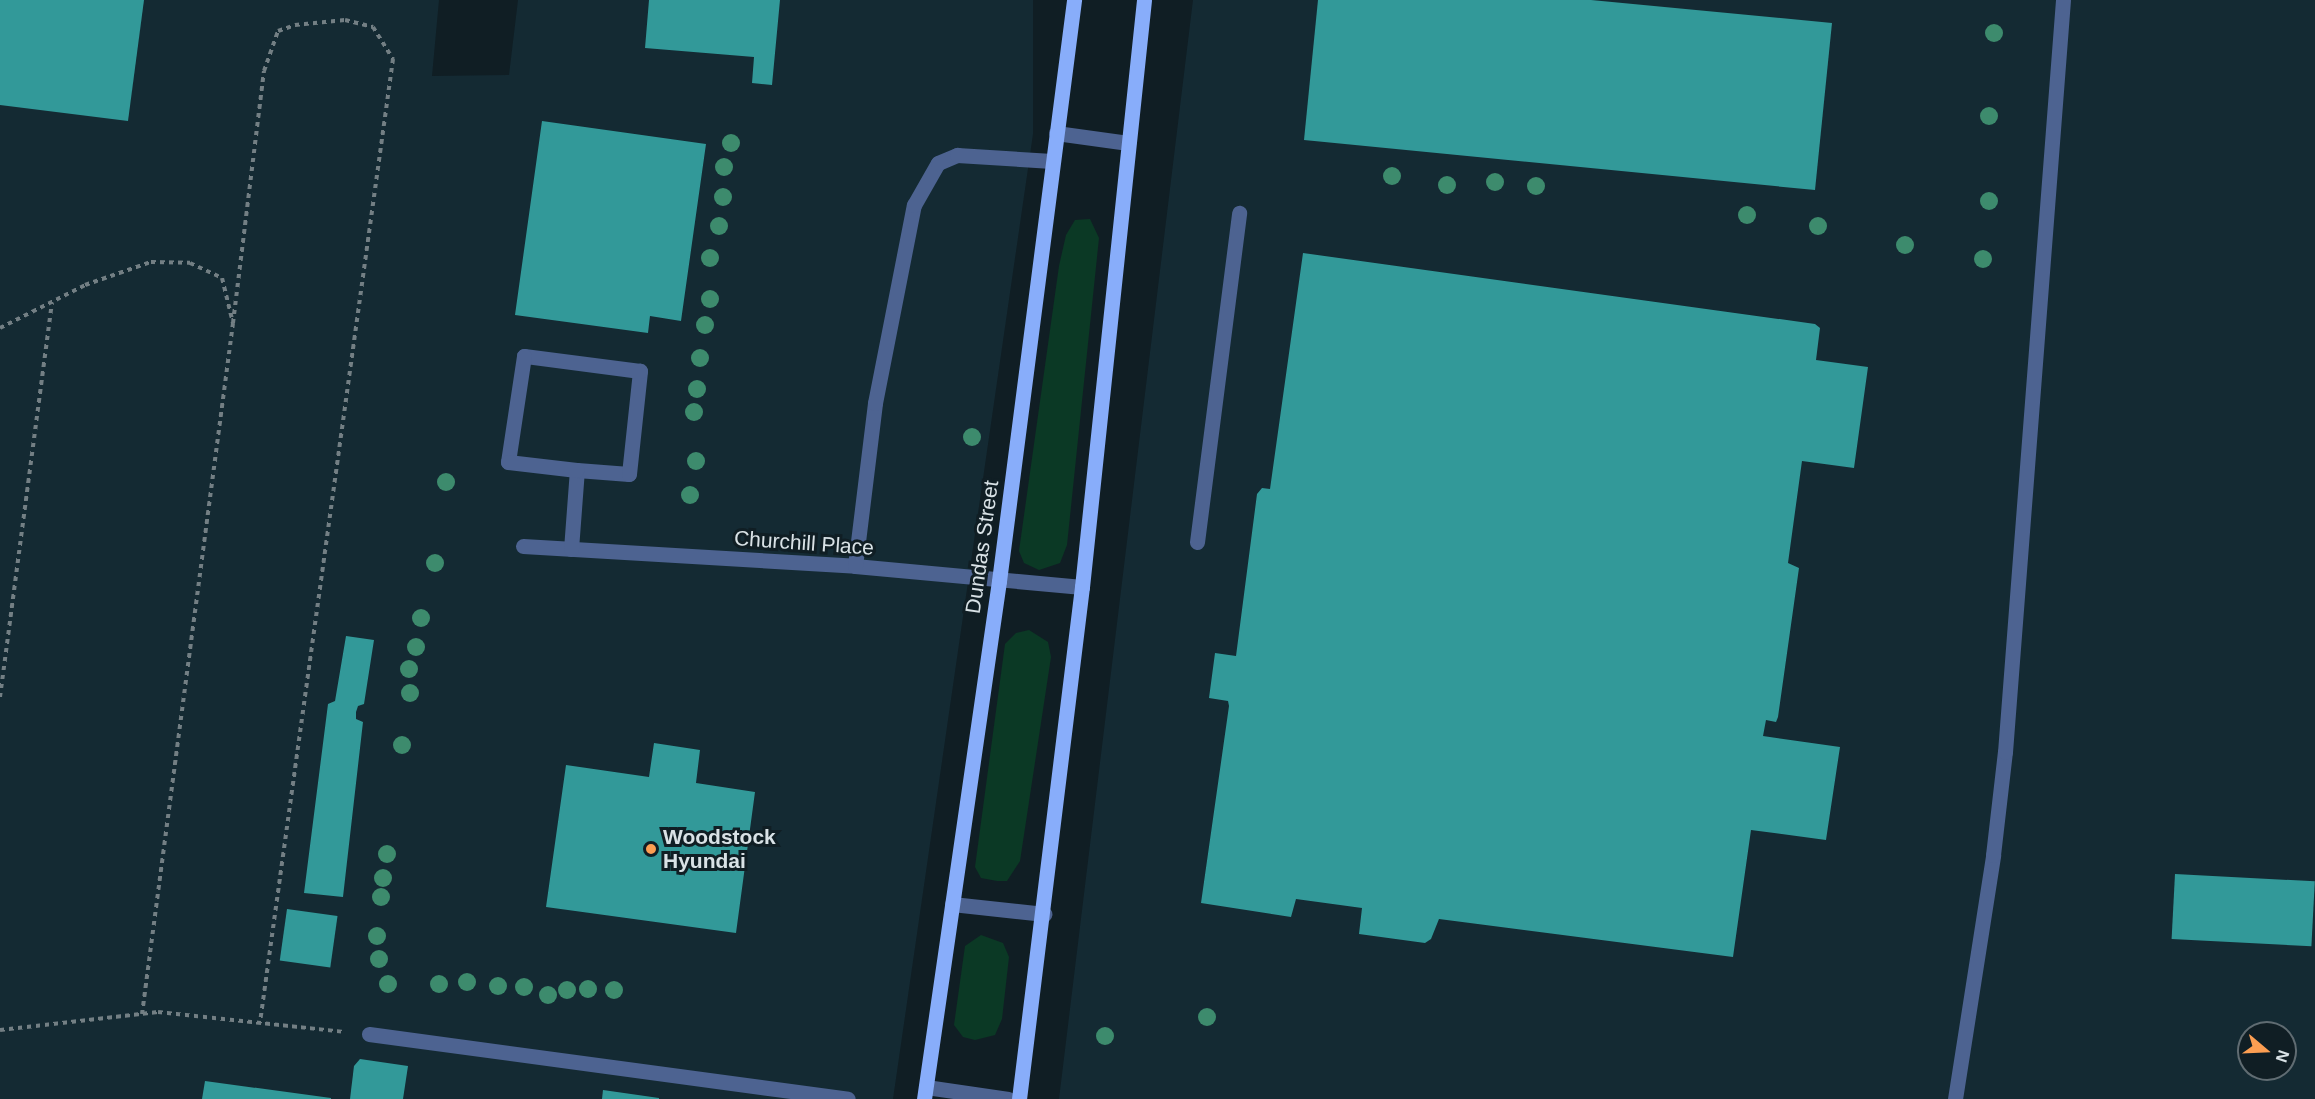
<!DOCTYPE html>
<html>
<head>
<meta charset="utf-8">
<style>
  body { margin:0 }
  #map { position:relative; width:2315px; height:1099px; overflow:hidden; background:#101e24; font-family:Helvetica,sans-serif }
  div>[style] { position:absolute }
  .built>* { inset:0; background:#142a33 }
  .green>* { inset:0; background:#0b3925 }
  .building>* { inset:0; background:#329999; transform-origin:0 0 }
  .path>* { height:4px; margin-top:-2px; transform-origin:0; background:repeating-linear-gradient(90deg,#737f84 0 4.5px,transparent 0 9px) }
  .minor>* { height:15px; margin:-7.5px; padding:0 7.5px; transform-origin:7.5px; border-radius:7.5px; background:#4d6391 }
  .major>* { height:15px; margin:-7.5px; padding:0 7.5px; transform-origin:7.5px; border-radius:7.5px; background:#88adfa }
  .trees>* { width:18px; height:18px; margin:-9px; border-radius:50%; background:#3d8b6d }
  .dots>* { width:16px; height:16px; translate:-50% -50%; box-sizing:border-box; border:3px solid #101e24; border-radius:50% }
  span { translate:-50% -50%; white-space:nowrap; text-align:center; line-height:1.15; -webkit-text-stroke:6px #101e24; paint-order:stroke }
  .street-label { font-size:21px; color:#d9e2e6 }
  .poi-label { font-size:21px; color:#d9e2e6; font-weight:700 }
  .left { translate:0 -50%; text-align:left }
  .north { position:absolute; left:2237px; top:1021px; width:60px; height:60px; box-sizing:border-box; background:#101e24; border:2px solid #606c72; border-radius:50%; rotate:109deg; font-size:16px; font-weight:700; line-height:24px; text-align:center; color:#d9e2e6 }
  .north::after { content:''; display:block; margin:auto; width:21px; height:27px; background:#fc9e52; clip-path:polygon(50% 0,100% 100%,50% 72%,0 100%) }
</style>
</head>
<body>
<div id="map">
  <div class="built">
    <div style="clip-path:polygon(0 0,439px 0,432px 76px,509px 75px,518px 0,1033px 0,1033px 134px,893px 1099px,0 1099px)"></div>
    <div style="clip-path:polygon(evenodd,1193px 0,2315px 0,2315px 1099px,1059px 1099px,1193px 0,2249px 1033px,2285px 1033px,2285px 1069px,2249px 1069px,2249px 1033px)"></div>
  </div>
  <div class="green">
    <div style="clip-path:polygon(1090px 219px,1099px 238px,1067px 545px,1060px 563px,1039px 570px,1024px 563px,1019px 551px,1059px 266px,1066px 235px,1075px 220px)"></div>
    <div style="clip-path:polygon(1029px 630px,1048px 642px,1051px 657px,1020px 861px,1007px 881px,997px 881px,981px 878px,975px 867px,1005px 644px,1016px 633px)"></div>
    <div style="clip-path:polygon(981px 935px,1003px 943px,1009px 957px,1002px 1019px,995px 1035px,975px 1040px,963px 1037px,954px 1025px,965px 946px)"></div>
  </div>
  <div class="building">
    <div style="clip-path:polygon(0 0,144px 0,128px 121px,0 105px)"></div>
    <div style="clip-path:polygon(649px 0,780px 0,772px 85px,752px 83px,754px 57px,645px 48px)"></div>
    <div style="clip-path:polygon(1318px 0,1591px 0,1832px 23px,1815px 190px,1304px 140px)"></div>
    <div style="clip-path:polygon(542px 121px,706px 144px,681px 321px,650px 316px,648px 333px,515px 315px)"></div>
    <div style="clip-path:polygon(1303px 253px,1815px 324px,1820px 328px,1816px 360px,1868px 367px,1854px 468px,1802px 461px,1788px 563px,1799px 568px,1778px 717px,1776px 722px,1766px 720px,1763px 736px,1840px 747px,1826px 840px,1751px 830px,1733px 957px,1439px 919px,1431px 939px,1425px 943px,1359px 934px,1362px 908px,1296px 899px,1291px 917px,1201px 903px,1229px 706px,1228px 701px,1209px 698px,1215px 653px,1236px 656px,1257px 494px,1262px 488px,1270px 489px)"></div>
    <div style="clip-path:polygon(346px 636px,374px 640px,364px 704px,358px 706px,356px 712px,356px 719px,363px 722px,343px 897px,304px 893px,328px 704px,335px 701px)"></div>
    <div style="clip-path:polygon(654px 743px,700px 750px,696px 783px,755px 792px,736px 933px,546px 907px,566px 765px,649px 777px)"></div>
    <div style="left:2175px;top:874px;width:140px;height:65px;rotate:3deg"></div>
    <div style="left:287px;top:909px;width:51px;height:52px;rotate:8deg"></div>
    <div style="clip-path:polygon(360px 1059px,408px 1066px,403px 1099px,350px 1099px,354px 1066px)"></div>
    <div style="clip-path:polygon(205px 1081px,331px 1098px,331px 1099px,202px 1099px)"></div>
    <div style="clip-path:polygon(603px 1090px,659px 1098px,659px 1099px,602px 1099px)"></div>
  </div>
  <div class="path">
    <div style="left:233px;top:323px;width:254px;rotate:-83deg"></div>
    <div style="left:264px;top:71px;width:42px;rotate:-70.7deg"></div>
    <div style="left:278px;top:31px;width:18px;rotate:-19deg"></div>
    <div style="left:295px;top:25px;width:50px;rotate:-5.7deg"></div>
    <div style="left:345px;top:20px;width:29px;rotate:14deg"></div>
    <div style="left:373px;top:27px;width:38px;rotate:58deg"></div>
    <div style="left:393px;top:59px;width:973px;rotate:97.86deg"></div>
    <div style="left:0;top:328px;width:95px;rotate:-26.8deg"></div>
    <div style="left:85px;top:285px;width:70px;rotate:-19.2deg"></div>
    <div style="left:151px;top:262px;width:39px;rotate:1deg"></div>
    <div style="left:190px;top:263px;width:35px;rotate:25deg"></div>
    <div style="left:222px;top:278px;width:46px;rotate:76.3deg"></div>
    <div style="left:233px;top:323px;width:697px;rotate:97.5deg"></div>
    <div style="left:0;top:697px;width:398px;rotate:-82.5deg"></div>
    <div style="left:0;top:1030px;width:159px;rotate:-6.5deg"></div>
    <div style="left:158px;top:1012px;width:187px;rotate:6.1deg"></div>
  </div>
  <div class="minor">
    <div style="left:1056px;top:133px;width:73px;rotate:7.9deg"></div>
    <div style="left:1197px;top:542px;width:332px;rotate:-82.7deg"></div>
    <div style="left:523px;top:546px;width:333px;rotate:3.4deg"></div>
    <div style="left:855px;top:566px;width:228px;rotate:5.3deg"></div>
    <div style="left:571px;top:549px;width:79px;rotate:-85.7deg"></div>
    <div style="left:577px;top:470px;width:52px;rotate:4.4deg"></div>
    <div style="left:629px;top:474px;width:104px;rotate:-83.9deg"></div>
    <div style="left:640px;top:371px;width:117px;rotate:-172.6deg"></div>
    <div style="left:524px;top:356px;width:107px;rotate:98.6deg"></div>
    <div style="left:508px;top:462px;width:69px;rotate:6.6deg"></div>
    <div style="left:855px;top:566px;width:164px;rotate:-83deg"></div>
    <div style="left:875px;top:403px;width:202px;rotate:-78.9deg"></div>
    <div style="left:914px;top:205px;width:48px;rotate:-60.3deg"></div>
    <div style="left:938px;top:163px;width:21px;rotate:-23deg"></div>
    <div style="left:957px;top:155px;width:95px;rotate:3.6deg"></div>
    <div style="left:952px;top:904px;width:93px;rotate:6.2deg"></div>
    <div style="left:369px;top:1034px;width:483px;rotate:7.7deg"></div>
    <div style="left:926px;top:1087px;width:83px;rotate:8.3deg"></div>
    <div style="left:1955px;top:1099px;width:247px;rotate:-81.1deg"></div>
    <div style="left:1993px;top:855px;width:104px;rotate:-83.4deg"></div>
    <div style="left:2005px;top:752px;width:754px;rotate:-85.59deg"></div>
  </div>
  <div class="major">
    <div style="left:924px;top:1099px;width:523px;rotate:-81.76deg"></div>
    <div style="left:999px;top:581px;width:586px;rotate:-82.64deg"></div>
    <div style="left:1019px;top:1099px;width:516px;rotate:-82.99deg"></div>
    <div style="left:1082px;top:587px;width:590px;rotate:-83.97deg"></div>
  </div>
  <div class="trees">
    <div style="left:1994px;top:33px"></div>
    <div style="left:1989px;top:116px"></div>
    <div style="left:731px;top:143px"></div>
    <div style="left:724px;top:167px"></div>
    <div style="left:1392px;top:176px"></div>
    <div style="left:1495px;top:182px"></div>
    <div style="left:1447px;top:185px"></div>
    <div style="left:1536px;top:186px"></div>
    <div style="left:723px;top:197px"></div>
    <div style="left:1989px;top:201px"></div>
    <div style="left:1747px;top:215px"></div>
    <div style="left:719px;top:226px"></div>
    <div style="left:1818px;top:226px"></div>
    <div style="left:1905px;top:245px"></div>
    <div style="left:710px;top:258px"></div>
    <div style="left:1983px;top:259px"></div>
    <div style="left:710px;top:299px"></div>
    <div style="left:705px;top:325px"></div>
    <div style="left:700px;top:358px"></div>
    <div style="left:697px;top:389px"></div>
    <div style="left:694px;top:412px"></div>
    <div style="left:972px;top:437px"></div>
    <div style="left:696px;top:461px"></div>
    <div style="left:446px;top:482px"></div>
    <div style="left:690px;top:495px"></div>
    <div style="left:435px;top:563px"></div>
    <div style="left:421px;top:618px"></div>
    <div style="left:416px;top:647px"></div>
    <div style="left:409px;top:669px"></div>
    <div style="left:410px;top:693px"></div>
    <div style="left:402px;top:745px"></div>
    <div style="left:387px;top:854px"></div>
    <div style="left:383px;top:878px"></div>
    <div style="left:381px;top:897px"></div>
    <div style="left:377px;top:936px"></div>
    <div style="left:379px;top:959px"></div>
    <div style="left:467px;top:982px"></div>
    <div style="left:388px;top:984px"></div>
    <div style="left:439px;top:984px"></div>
    <div style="left:498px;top:986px"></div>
    <div style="left:524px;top:987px"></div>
    <div style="left:588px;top:989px"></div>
    <div style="left:567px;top:990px"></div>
    <div style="left:614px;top:990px"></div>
    <div style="left:548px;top:995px"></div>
    <div style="left:1207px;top:1017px"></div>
    <div style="left:1105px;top:1036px"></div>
  </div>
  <div class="dots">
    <div style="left:651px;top:849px;background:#fc9e52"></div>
  </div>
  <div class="street-label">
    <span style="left:804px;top:543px;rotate:4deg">Churchill Place</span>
    <span style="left:982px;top:547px;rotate:-82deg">Dundas Street</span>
  </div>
  <div class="poi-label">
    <span class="left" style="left:663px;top:849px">Woodstock<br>Hyundai</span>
  </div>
  <div class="north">N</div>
</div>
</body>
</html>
